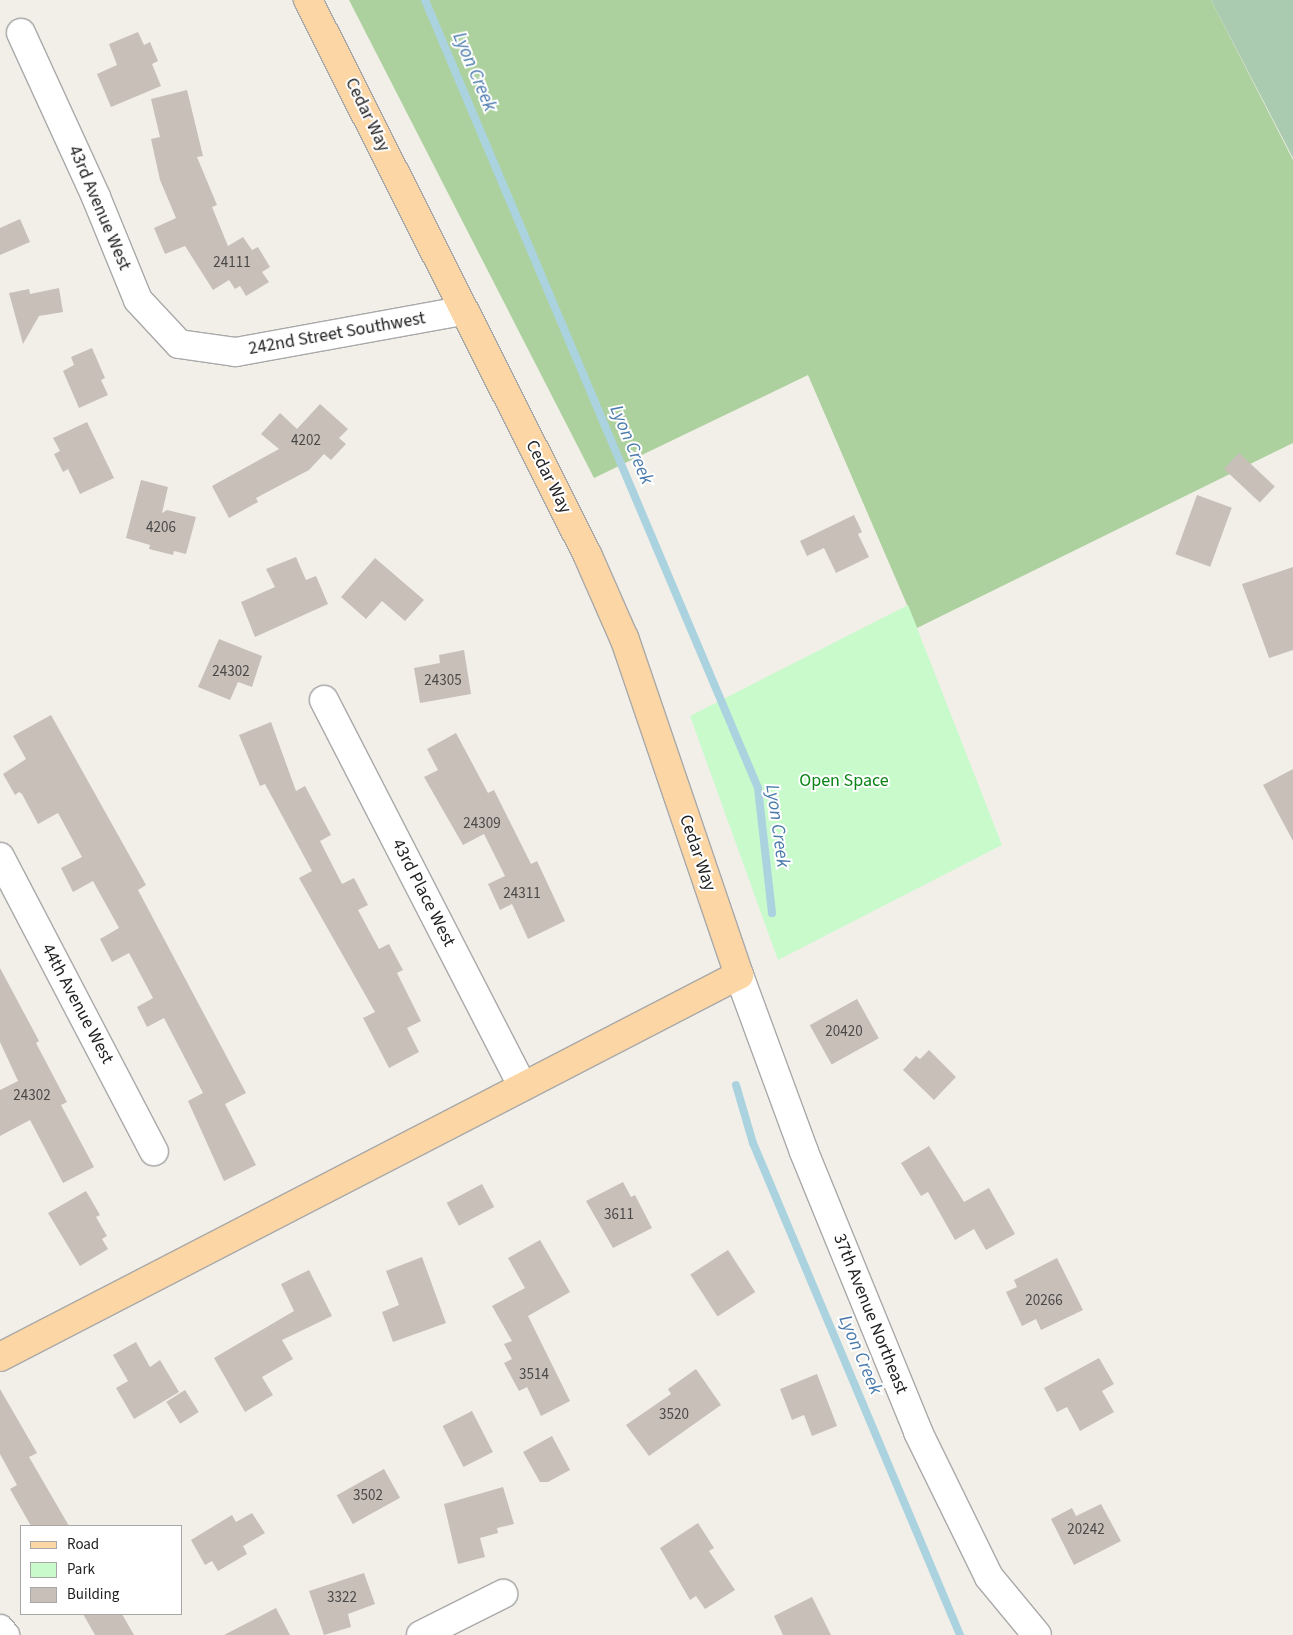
<!DOCTYPE html>
<html>
<head>
<meta charset="utf-8">
<style>
  body { margin:0 }
  #map { position:relative; width:1293px; height:1635px; overflow:hidden; background:#f2efe9; font-family:"Source Sans 3",sans-serif }
  div>[style] { position:absolute }
  .forest>* { inset:0; background:#add19e }
  .cemetery>* { inset:0; background:#aacbaf }
  .park>* { inset:0; background:#c8facc }
  .stream>* { height:8px; margin:-4px; padding:0 4px; transform-origin:4px; border-radius:4px; background:#aad3df }
  .building>* { inset:0; background:#c7bfb8; transform-origin:0 0 }
  .roads { filter:drop-shadow(1px 0 #a9a9a9) drop-shadow(-1px 0 #a9a9a9) drop-shadow(0 1px #a9a9a9) drop-shadow(0 -1px #a9a9a9) }
  .minor>* { height:28px; margin:-14px; padding:0 14px; transform-origin:14px; border-radius:14px; background:#fff }
  .major>* { height:28px; margin:-14px; padding:0 14px; transform-origin:14px; border-radius:14px; background:#fcd6a4 }
  span { translate:-50% -50%; white-space:nowrap; text-align:center; line-height:1.15; -webkit-text-stroke:4px #fff; paint-order:stroke }
  .number-label { font-size:15px; color:#4b4948 }
  .number-label span { -webkit-text-stroke-width:0 }
  .street-label { font-size:18px; color:#222 }
  .park-label { font-size:18px; color:#0c8416 }
  .water-label { font-size:19px; color:#4a7aab; font-style:italic }
  .legend { position:absolute; left:20px; top:1525px; width:162px; height:90px; box-sizing:border-box; background:#fff; border:1px solid #a7a7a7; margin:0; padding:6px 9px; list-style:none; font-size:15px; color:#222 }
  .legend li { display:flex; align-items:center; gap:10px; height:25px }
  .legend b { width:25px; border:1px solid #a7a7a7 }
</style>
</head>
<body>
<div id="map">
  <div class="forest">
    <div style="clip-path:polygon(349px 0,1211px 0,1293px 160px,1293px 443px,917px 628px,808px 375px,594px 478px)"></div>
  </div>
  <div class="cemetery">
    <div style="clip-path:polygon(1211px 0,1293px 0,1293px 158px)"></div>
  </div>
  <div class="park">
    <div style="clip-path:polygon(908px 605px,1002px 845px,778px 960px,690px 716px)"></div>
  </div>
  <div class="stream">
    <div style="left:425px;top:0;width:855px;rotate:67.09deg"></div>
    <div style="left:758px;top:788px;width:126px;rotate:83.6deg"></div>
    <div style="left:736px;top:1085px;width:60px;rotate:73.7deg"></div>
    <div style="left:753px;top:1143px;width:534px;rotate:67.18deg"></div>
  </div>
  <div class="building">
    <div style="clip-path:polygon(138px 32px,144px 45px,150px 42px,158px 61px,152px 64px,161px 86px,111px 107px,97px 74px,117px 65px,109px 44px)"></div>
    <div style="clip-path:polygon(187px 90px,203px 156px,197px 157px,217px 205px,212px 207px,228px 246px,243px 237px,252px 250px,258px 247px,270px 267px,262px 272px,269px 282px,246px 296px,240px 286px,235px 289px,229px 280px,213px 290px,185px 246px,165px 254px,154px 228px,176px 218px,160px 180px,151px 139px,160px 137px,151px 99px)"></div>
    <div style="clip-path:polygon(20px 219px,30px 242px,0 255px,0 228px)"></div>
    <div style="clip-path:polygon(59px 288px,63px 312px,39px 316px,23px 344px,9px 293px,29px 289px,30px 294px)"></div>
    <div style="clip-path:polygon(92px 348px,105px 378px,101px 380px,108px 395px,79px 408px,63px 371px,74px 365px,71px 357px)"></div>
    <div style="clip-path:polygon(320px 404px,348px 429px,339px 438px,346px 444px,331px 460px,324px 454px,309px 470px,256px 498px,258px 502px,229px 518px,212px 486px,279px 449px,261px 434px,280px 413px,297px 429px)"></div>
    <div style="clip-path:polygon(87px 422px,114px 478px,80px 494px,68px 469px,63px 472px,54px 454px,60px 451px,53px 438px)"></div>
    <div style="left:1239px;top:453px;width:49px;height:22px;rotate:43deg"></div>
    <div style="clip-path:polygon(141px 480px,168px 487px,162px 513px,167px 510px,196px 517px,186px 554px,174px 551px,173px 555px,149px 549px,150px 545px,126px 538px)"></div>
    <div style="left:1197px;top:495px;width:37px;height:63px;rotate:20deg"></div>
    <div style="clip-path:polygon(854px 515px,862px 532px,858px 534px,869px 557px,836px 573px,824px 548px,807px 556px,800px 541px)"></div>
    <div style="clip-path:polygon(296px 557px,306px 580px,316px 576px,328px 604px,255px 637px,241px 602px,275px 587px,266px 569px)"></div>
    <div style="clip-path:polygon(375px 558px,424px 600px,405px 621px,382px 601px,366px 619px,341px 597px)"></div>
    <div style="clip-path:polygon(1293px 567px,1293px 650px,1269px 658px,1242px 584px)"></div>
    <div style="clip-path:polygon(219px 639px,262px 656px,252px 687px,238px 682px,230px 700px,198px 687px)"></div>
    <div style="clip-path:polygon(464px 650px,471px 694px,420px 703px,414px 668px,440px 663px,439px 655px)"></div>
    <div style="clip-path:polygon(51px 715px,146px 885px,138px 890px,246px 1093px,225px 1104px,256px 1165px,224px 1181px,188px 1101px,203px 1093px,164px 1018px,147px 1027px,137px 1007px,153px 998px,129px 953px,112px 962px,100px 939px,119px 928px,93px 881px,73px 892px,61px 868px,82px 857px,58px 813px,38px 824px,22px 794px,19px 792px,15px 795px,3px 774px,26px 759px,13px 736px)"></div>
    <div style="clip-path:polygon(271px 722px,296px 791px,305px 786px,331px 835px,320px 841px,342px 884px,354px 878px,368px 905px,358px 910px,379px 949px,389px 944px,403px 970px,397px 973px,421px 1021px,407px 1028px,419px 1052px,389px 1068px,363px 1018px,375px 1012px,299px 878px,312px 871px,265px 784px,260px 786px,239px 735px)"></div>
    <div style="clip-path:polygon(456px 733px,488px 793px,494px 790px,531px 864px,537px 861px,565px 921px,528px 939px,512px 904px,500px 910px,488px 884px,505px 876px,484px 834px,463px 845px,424px 777px,438px 770px,427px 749px)"></div>
    <div style="clip-path:polygon(1293px 769px,1293px 841px,1263px 785px)"></div>
    <div style="clip-path:polygon(0 968px,39px 1041px,36px 1043px,67px 1102px,61px 1105px,94px 1167px,63px 1183px,30px 1120px,0 1136px,0 1090px,18px 1081px,0 1042px)"></div>
    <div style="left:857px;top:999px;width:45px;height:54px;rotate:61deg"></div>
    <div style="clip-path:polygon(929px 1050px,956px 1077px,934px 1100px,903px 1070px,916px 1056px,920px 1059px)"></div>
    <div style="clip-path:polygon(929px 1146px,964px 1202px,989px 1188px,1015px 1234px,986px 1250px,974px 1229px,955px 1240px,928px 1192px,921px 1196px,901px 1163px)"></div>
    <div style="clip-path:polygon(623px 1182px,631px 1197px,635px 1195px,652px 1228px,613px 1248px,586px 1201px)"></div>
    <div style="left:482px;top:1184px;width:26px;height:40px;rotate:62deg"></div>
    <div style="clip-path:polygon(86px 1191px,100px 1215px,96px 1217px,107px 1236px,102px 1239px,108px 1249px,80px 1266px,48px 1213px)"></div>
    <div style="clip-path:polygon(540px 1240px,570px 1292px,528px 1316px,570px 1401px,541px 1416px,527px 1387px,519px 1391px,504px 1363px,512px 1359px,504px 1344px,512px 1341px,492px 1306px,525px 1288px,508px 1258px)"></div>
    <div style="left:728px;top:1250px;width:50px;height:45px;rotate:57deg"></div>
    <div style="clip-path:polygon(422px 1257px,446px 1323px,393px 1342px,382px 1312px,399px 1305px,386px 1271px)"></div>
    <div style="clip-path:polygon(1057px 1258px,1083px 1310px,1041px 1330px,1036px 1319px,1022px 1326px,1006px 1292px,1017px 1287px,1014px 1280px)"></div>
    <div style="clip-path:polygon(309px 1270px,332px 1316px,282px 1340px,293px 1359px,262px 1377px,273px 1395px,245px 1412px,214px 1358px,294px 1311px,281px 1284px)"></div>
    <div style="clip-path:polygon(136px 1342px,150px 1367px,160px 1360px,179px 1392px,134px 1419px,116px 1388px,128px 1381px,113px 1355px)"></div>
    <div style="clip-path:polygon(1099px 1358px,1114px 1384px,1102px 1391px,1114px 1412px,1080px 1431px,1067px 1407px,1057px 1412px,1044px 1388px)"></div>
    <div style="clip-path:polygon(696px 1369px,721px 1405px,649px 1456px,626px 1425px,671px 1394px,668px 1389px)"></div>
    <div style="clip-path:polygon(817px 1374px,837px 1426px,812px 1436px,804px 1415px,792px 1420px,780px 1389px)"></div>
    <div style="clip-path:polygon(0 1389px,37px 1453px,29px 1457px,69px 1526px,31px 1526px,10px 1489px,17px 1485px,0 1454px)"></div>
    <div style="left:185px;top:1390px;width:26px;height:22px;rotate:58deg"></div>
    <div style="left:472px;top:1411px;width:46px;height:33px;rotate:63deg"></div>
    <div style="clip-path:polygon(552px 1436px,570px 1470px,548px 1482px,540px 1482px,523px 1452px)"></div>
    <div style="left:384px;top:1469px;width:33px;height:54px;rotate:61deg"></div>
    <div style="clip-path:polygon(503px 1487px,514px 1524px,497px 1528px,498px 1533px,480px 1538px,485px 1557px,458px 1564px,444px 1504px)"></div>
    <div style="clip-path:polygon(1101px 1504px,1121px 1541px,1074px 1565px,1051px 1519px,1072px 1508px,1076px 1516px)"></div>
    <div style="clip-path:polygon(252px 1513px,265px 1533px,243px 1546px,247px 1554px,218px 1571px,212px 1561px,205px 1565px,191px 1540px,232px 1515px,236px 1522px)"></div>
    <div style="clip-path:polygon(698px 1523px,714px 1548px,709px 1551px,735px 1590px,705px 1609px,696px 1596px,690px 1600px,660px 1548px)"></div>
    <div style="clip-path:polygon(364px 1573px,375px 1604px,348px 1614px,351px 1627px,324px 1635px,309px 1591px)"></div>
    <div style="clip-path:polygon(812px 1597px,831px 1635px,783px 1635px,774px 1616px)"></div>
    <div style="clip-path:polygon(276px 1608px,290px 1635px,224px 1635px)"></div>
    <div style="clip-path:polygon(83px 1614px,122px 1614px,134px 1635px,95px 1635px)"></div>
  </div>
  <div class="roads">
    <div class="minor">
      <div style="left:21px;top:33px;width:180px;rotate:65.4deg"></div>
      <div style="left:96px;top:197px;width:111px;rotate:67.8deg"></div>
      <div style="left:138px;top:300px;width:60px;rotate:47deg"></div>
      <div style="left:179px;top:344px;width:58px;rotate:8deg"></div>
      <div style="left:236px;top:352px;width:230px;rotate:-10.3deg"></div>
      <div style="left:324px;top:700px;width:434px;rotate:62.8deg"></div>
      <div style="left:0;top:857px;width:332px;rotate:62.4deg"></div>
      <div style="left:739px;top:975px;width:189px;rotate:69.8deg"></div>
      <div style="left:804px;top:1152px;width:302px;rotate:67.8deg"></div>
      <div style="left:918px;top:1432px;width:161px;rotate:63.9deg"></div>
      <div style="left:989px;top:1577px;width:75px;rotate:50.4deg"></div>
      <div style="left:0;top:1629px;width:8px;rotate:50deg"></div>
      <div style="left:421px;top:1635px;width:92px;rotate:-26.6deg"></div>
    </div>
    <div class="major">
      <div style="left:0;top:1357px;width:832px;rotate:-27.34deg"></div>
      <div style="left:739px;top:975px;width:356px;rotate:-108.8deg"></div>
      <div style="left:624px;top:638px;width:90px;rotate:-113.7deg"></div>
      <div style="left:588px;top:556px;width:623px;rotate:-116.73deg"></div>
    </div>
  </div>
  <div class="number-label">
    <span style="left:232px;top:263px">24111</span>
    <span style="left:306px;top:441px">4202</span>
    <span style="left:161px;top:528px">4206</span>
    <span style="left:231px;top:672px">24302</span>
    <span style="left:443px;top:681px">24305</span>
    <span style="left:482px;top:824px">24309</span>
    <span style="left:522px;top:894px">24311</span>
    <span style="left:844px;top:1032px">20420</span>
    <span style="left:32px;top:1096px">24302</span>
    <span style="left:619px;top:1215px">3611</span>
    <span style="left:1044px;top:1301px">20266</span>
    <span style="left:534px;top:1375px">3514</span>
    <span style="left:674px;top:1415px">3520</span>
    <span style="left:368px;top:1496px">3502</span>
    <span style="left:1086px;top:1530px">20242</span>
    <span style="left:342px;top:1598px">3322</span>
  </div>
  <div class="street-label">
    <span style="left:367px;top:115px;rotate:64deg">Cedar Way</span>
    <span style="left:99px;top:208px;rotate:67deg">43rd Avenue West</span>
    <span style="left:337px;top:334px;rotate:-10deg">242nd Street Southwest</span>
    <span style="left:548px;top:477px;rotate:63deg">Cedar Way</span>
    <span style="left:697px;top:853px;rotate:71deg">Cedar Way</span>
    <span style="left:423px;top:893px;rotate:63deg">43rd Place West</span>
    <span style="left:77px;top:1004px;rotate:62deg">44th Avenue West</span>
    <span style="left:870px;top:1314px;rotate:68deg">37th Avenue Northeast</span>
  </div>
  <div class="park-label">
    <span style="left:844px;top:781px">Open Space</span>
  </div>
  <div class="water-label">
    <span style="left:474px;top:72px;rotate:67deg">Lyon Creek</span>
    <span style="left:631px;top:445px;rotate:67deg">Lyon Creek</span>
    <span style="left:777px;top:826px;rotate:82deg">Lyon Creek</span>
    <span style="left:860px;top:1355px;rotate:67deg">Lyon Creek</span>
  </div>
  <ul class="legend">
  <li><b style="height:6px;background:#fcd6a4"></b>Road</li>
  <li><b style="height:14px;background:#c8facc"></b>Park</li>
  <li><b style="height:14px;background:#c7bfb8"></b>Building</li>
  </ul>
</div>
</body>
</html>
